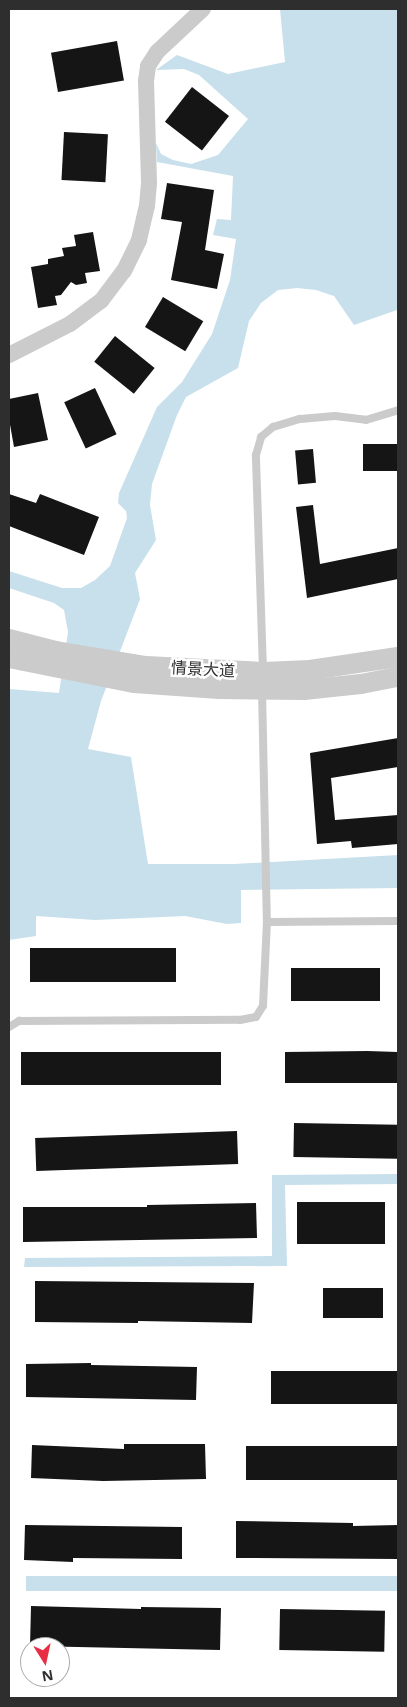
<!DOCTYPE html>
<html>
<head>
<meta charset="utf-8">
<style>
  body { margin:0 }
  #map { position:relative; width:407px; height:1707px; overflow:hidden; background:#fff; font-family:"Open Sans","Noto Sans SC",sans-serif }
  div>[style] { position:absolute }
  .water>* { inset:0; background:#c7e0ec; transform-origin:0 0 }
  .building>* { inset:0; background:#151515; transform-origin:0 0 }
  .service>* { height:8px; margin:-4px; padding:0 4px; transform-origin:4px; border-radius:4px; background:#cbcbcb }
  .minor>* { height:16px; margin:-8px; padding:0 8px; transform-origin:8px; border-radius:8px; background:#cbcbcb }
  .tertiary>* { height:20px; margin:-10px; padding:0 10px; transform-origin:10px; border-radius:10px; background:#cbcbcb }
  span { translate:-50% -50%; white-space:nowrap; text-align:center; line-height:1.15; -webkit-text-stroke:5px #fff; paint-order:stroke }
  .street-label { font-size:16px; color:#2e2e2e }
  .frame { position:absolute; inset:0; border:10px solid #2e2e2e; pointer-events:none }
  .north { position:absolute; left:20px; top:1637px; width:50px; height:50px; box-sizing:border-box; background:#fff; border:1px solid #ababab; border-radius:50%; rotate:170deg; font-size:14px; font-weight:700; line-height:20px; text-align:center; color:#2e2e2e }
  .north::after { content:''; display:block; margin:auto; width:18px; height:22px; background:#e82e44; clip-path:polygon(50% 0,100% 100%,50% 72%,0 100%) }
</style>
</head>
<body>
<div id="map">
  <div class="water">
    <div style="clip-path:polygon(280px 9px,398px 9px,397px 310px,354px 325px,334px 296px,316px 290px,297px 288px,278px 290px,261px 303px,249px 321px,238px 368px,186px 397px,177px 415px,152px 484px,150px 505px,156px 540px,135px 573px,140px 599px,101px 701px,88px 749px,131px 757px,148px 864px,234px 864px,398px 855px,398px 888px,241px 890px,241px 923px,227px 924px,185px 916px,95px 920px,36px 916px,36px 936px,9px 940px,9px 689px,59px 693px,68px 632px,64px 610px,54px 603px,9px 588px,9px 571px,62px 588px,81px 588px,95px 580px,110px 566px,127px 518px,126px 511px,118px 503px,119px 493px,157px 407px,182px 382px,212px 334px,230px 280px,236px 239px,213px 235px,217px 219px,231px 220px,233px 176px,157px 162px,156px 143px,161px 154px,173px 160px,191px 164px,218px 155px,248px 119px,199px 75px,184px 69px,156px 70px,177px 55px,228px 74px,285px 62px)"></div>
    <div style="clip-path:polygon(398px 1174px,398px 1184px,285px 1185px,287px 1266px,24px 1267px,25px 1258px,272px 1256px,272px 1175px)"></div>
    <div style="left:398px;top:1576px;width:15px;height:372px;rotate:90deg"></div>
  </div>
  <div class="building">
    <div style="left:117px;top:41px;width:40px;height:67px;rotate:80deg"></div>
    <div style="left:192px;top:87px;width:47px;height:44px;rotate:38deg"></div>
    <div style="left:64px;top:132px;width:44px;height:48px;rotate:3deg"></div>
    <div style="clip-path:polygon(167px 183px,214px 190px,205px 250px,224px 254px,217px 289px,171px 280px,182px 222px,161px 219px)"></div>
    <div style="clip-path:polygon(93px 232px,100px 271px,85px 273px,87px 283px,76px 285px,71px 282px,61px 295px,55px 296px,57px 305px,38px 308px,31px 267px,48px 264px,48px 259px,64px 256px,62px 248px,76px 246px,74px 235px)"></div>
    <div style="left:163px;top:297px;width:47px;height:35px;rotate:31deg"></div>
    <div style="left:115px;top:336px;width:51px;height:33px;rotate:39deg"></div>
    <div style="left:95px;top:388px;width:51px;height:34px;rotate:65deg"></div>
    <div style="clip-path:polygon(38px 393px,48px 440px,14px 447px,9px 419px,9px 399px)"></div>
    <div style="left:398px;top:444px;width:27px;height:35px;rotate:90deg"></div>
    <div style="left:313px;top:449px;width:34px;height:18px;rotate:85deg"></div>
    <div style="clip-path:polygon(9px 494px,36px 503px,40px 494px,99px 517px,84px 555px,9px 526px)"></div>
    <div style="clip-path:polygon(313px 505px,320px 564px,398px 548px,398px 579px,307px 598px,296px 507px)"></div>
    <div style="clip-path:polygon(398px 738px,398px 767px,331px 778px,335px 820px,398px 815px,398px 844px,352px 848px,351px 841px,317px 844px,310px 753px)"></div>
    <div style="left:176px;top:948px;width:34px;height:146px;rotate:90deg"></div>
    <div style="left:291px;top:968px;width:89px;height:33px"></div>
    <div style="clip-path:polygon(367px 1051px,398px 1052px,398px 1083px,285px 1083px,285px 1052px)"></div>
    <div style="left:21px;top:1052px;width:200px;height:33px"></div>
    <div style="left:294px;top:1123px;width:104px;height:34px;rotate:1deg"></div>
    <div style="left:237px;top:1131px;width:33px;height:202px;rotate:88deg"></div>
    <div style="left:297px;top:1202px;width:88px;height:42px"></div>
    <div style="clip-path:polygon(256px 1203px,257px 1238px,23px 1242px,23px 1207px,147px 1207px,147px 1205px)"></div>
    <div style="clip-path:polygon(35px 1281px,254px 1283px,252px 1323px,138px 1321px,138px 1323px,35px 1322px)"></div>
    <div style="left:323px;top:1288px;width:60px;height:30px"></div>
    <div style="clip-path:polygon(91px 1363px,91px 1365px,197px 1367px,196px 1400px,26px 1397px,26px 1364px)"></div>
    <div style="left:398px;top:1371px;width:33px;height:127px;rotate:90deg"></div>
    <div style="clip-path:polygon(124px 1444px,205px 1444px,206px 1479px,103px 1481px,31px 1478px,32px 1445px,124px 1449px)"></div>
    <div style="left:246px;top:1446px;width:152px;height:34px"></div>
    <div style="clip-path:polygon(236px 1521px,353px 1523px,353px 1526px,398px 1525px,398px 1559px,236px 1558px)"></div>
    <div style="clip-path:polygon(25px 1525px,182px 1527px,182px 1559px,73px 1558px,73px 1562px,24px 1560px)"></div>
    <div style="clip-path:polygon(31px 1606px,141px 1609px,141px 1607px,221px 1608px,220px 1650px,30px 1646px)"></div>
    <div style="left:280px;top:1609px;width:105px;height:41px;rotate:1deg"></div>
  </div>
  <div class="service">
    <div style="left:263px;top:670px;width:215px;rotate:-91.9deg"></div>
    <div style="left:256px;top:455px;width:19px;rotate:-74deg"></div>
    <div style="left:261px;top:437px;width:16px;rotate:-40deg"></div>
    <div style="left:273px;top:427px;width:28px;rotate:-17deg"></div>
    <div style="left:300px;top:419px;width:35px;rotate:-5deg"></div>
    <div style="left:335px;top:416px;width:31px;rotate:7deg"></div>
    <div style="left:366px;top:420px;width:34px;rotate:-17deg"></div>
    <div style="left:262px;top:689px;width:233px;rotate:88.8deg"></div>
    <div style="left:9px;top:1027px;width:12px;rotate:-31deg"></div>
    <div style="left:19px;top:1021px;width:221px;rotate:-0.3deg"></div>
    <div style="left:240px;top:1020px;width:16px;rotate:-11deg"></div>
    <div style="left:256px;top:1017px;width:13px;rotate:-58deg"></div>
    <div style="left:263px;top:1006px;width:84px;rotate:-87.3deg"></div>
    <div style="left:267px;top:922px;width:131px;rotate:-0.4deg"></div>
  </div>
  <div class="minor">
    <div style="left:9px;top:355px;width:68px;rotate:-26.9deg"></div>
    <div style="left:70px;top:324px;width:39px;rotate:-37deg"></div>
    <div style="left:101px;top:301px;width:38px;rotate:-53deg"></div>
    <div style="left:124px;top:271px;width:34px;rotate:-64deg"></div>
    <div style="left:139px;top:240px;width:35px;rotate:-77deg"></div>
    <div style="left:147px;top:206px;width:24px;rotate:-85deg"></div>
    <div style="left:149px;top:182px;width:101px;rotate:-91.7deg"></div>
    <div style="left:146px;top:81px;width:15px;rotate:-82deg"></div>
    <div style="left:148px;top:66px;width:17px;rotate:-57deg"></div>
    <div style="left:157px;top:52px;width:63px;rotate:-43.1deg"></div>
  </div>
  <div class="tertiary">
    <div style="left:9px;top:639px;width:49px;rotate:14.3deg"></div>
    <div style="left:56px;top:651px;width:91px;rotate:9.5deg"></div>
    <div style="left:146px;top:666px;width:117px;rotate:2.9deg"></div>
    <div style="left:263px;top:672px;width:47px;rotate:-2.4deg"></div>
    <div style="left:310px;top:670px;width:89px;rotate:-8.4deg"></div>
    <div style="left:9px;top:658px;width:127px;rotate:11.3deg"></div>
    <div style="left:134px;top:683px;width:85px;rotate:4deg"></div>
    <div style="left:219px;top:689px;width:85px;rotate:0.7deg"></div>
    <div style="left:304px;top:690px;width:57px;rotate:-6deg"></div>
    <div style="left:361px;top:684px;width:38px;rotate:-11deg"></div>
  </div>
  <div class="street-label">
    <span style="left:203px;top:669px;rotate:3deg">情景大道</span>
  </div>
  <div class="frame"></div>
  <div class="north">N</div>
</div>
</body>
</html>
